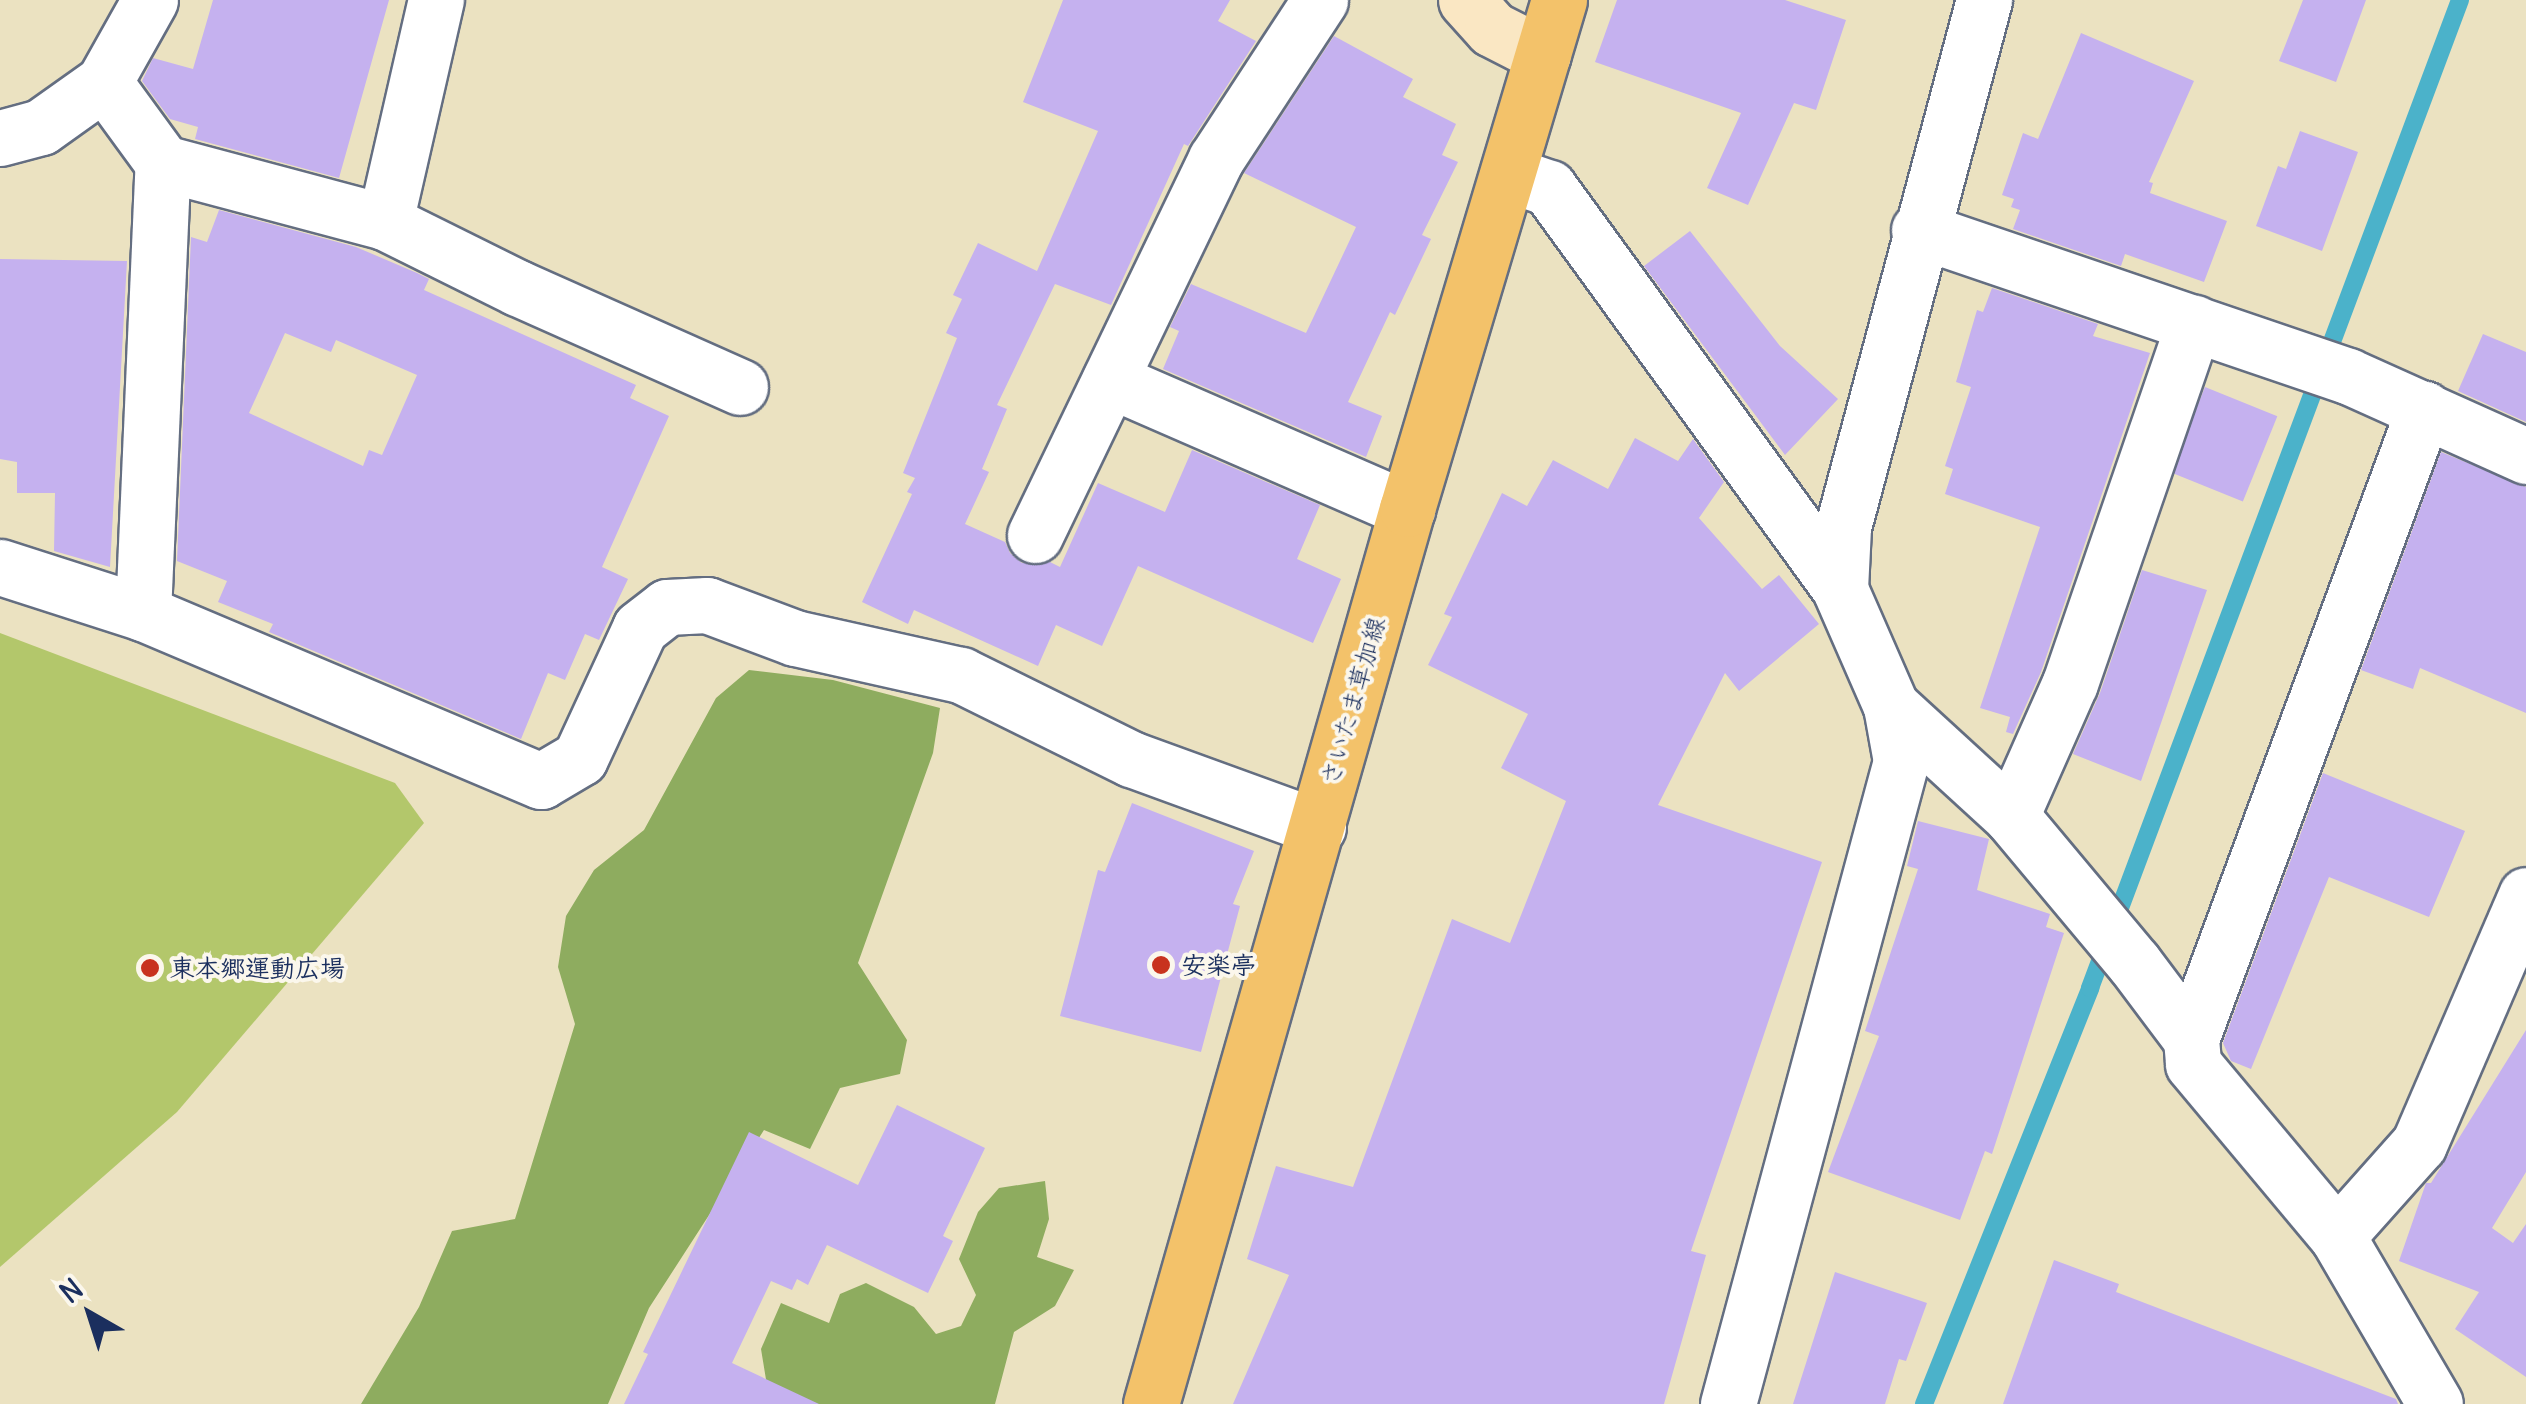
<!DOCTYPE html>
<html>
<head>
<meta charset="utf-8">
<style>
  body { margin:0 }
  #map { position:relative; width:2526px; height:1404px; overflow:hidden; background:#ebe2c1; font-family:Delius,"Klee One",sans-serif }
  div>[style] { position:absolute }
  .green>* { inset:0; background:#b3c76b }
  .forest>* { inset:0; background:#8eac5f }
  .stream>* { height:18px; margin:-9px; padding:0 9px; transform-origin:9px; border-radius:9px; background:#4bb2ca }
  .building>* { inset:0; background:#c5b1ef; transform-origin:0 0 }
  .roads { filter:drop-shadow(2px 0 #646e81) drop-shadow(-2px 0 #646e81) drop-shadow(0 2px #646e81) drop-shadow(0 -2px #646e81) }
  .street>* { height:55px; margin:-27.5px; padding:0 27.5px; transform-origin:27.5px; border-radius:27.5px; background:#fff }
  .secondary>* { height:55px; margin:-27.5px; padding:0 27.5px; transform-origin:27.5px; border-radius:27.5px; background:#fae7c3 }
  .primary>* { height:55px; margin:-27.5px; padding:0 27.5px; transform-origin:27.5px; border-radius:27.5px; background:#f3c26a }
  .dots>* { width:28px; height:28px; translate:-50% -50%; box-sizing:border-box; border:5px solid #fbf7ec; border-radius:50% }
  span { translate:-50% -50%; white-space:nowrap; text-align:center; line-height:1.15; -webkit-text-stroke:8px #fbf7ec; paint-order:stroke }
  .street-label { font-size:25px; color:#1b2f5e }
  .poi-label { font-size:25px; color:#1b2f5e; font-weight:700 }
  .left { translate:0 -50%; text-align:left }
  .north { position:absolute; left:40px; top:1264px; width:100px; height:100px; -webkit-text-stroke:8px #fbf7ec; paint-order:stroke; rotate:321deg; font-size:28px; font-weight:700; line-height:40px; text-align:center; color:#1b2f5e }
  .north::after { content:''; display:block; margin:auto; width:35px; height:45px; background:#1b2f5e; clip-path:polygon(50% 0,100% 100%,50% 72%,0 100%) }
</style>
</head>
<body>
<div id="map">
  <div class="green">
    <div style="clip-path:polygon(0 633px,395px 783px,424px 823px,177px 1112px,0 1267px)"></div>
  </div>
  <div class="forest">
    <div style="clip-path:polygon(749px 670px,833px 680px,940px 708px,933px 753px,858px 963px,907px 1040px,900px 1074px,840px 1088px,810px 1149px,764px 1130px,649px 1308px,608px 1404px,361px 1404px,419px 1307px,452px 1231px,515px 1219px,575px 1024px,558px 967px,566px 916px,594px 870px,644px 830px,716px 698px)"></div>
    <div style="clip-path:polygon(1045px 1181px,1049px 1219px,1037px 1257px,1074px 1270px,1055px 1306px,1014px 1332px,995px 1404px,770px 1404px,761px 1349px,781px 1303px,829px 1323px,840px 1294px,866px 1283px,914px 1307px,936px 1334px,961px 1326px,976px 1295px,959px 1259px,978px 1212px,999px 1188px)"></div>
  </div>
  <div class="stream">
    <div style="left:1924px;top:1404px;width:448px;rotate:-68.2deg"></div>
    <div style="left:2090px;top:988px;width:1055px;rotate:-69.47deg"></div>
  </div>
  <div class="building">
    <div style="clip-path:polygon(213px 0,389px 0,339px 178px,195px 139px,198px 127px,170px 119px,142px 81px,153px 58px,193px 69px)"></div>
    <div style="clip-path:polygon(1063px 0,1230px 0,1218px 21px,1256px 41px,1188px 146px,1184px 144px,1111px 305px,1055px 284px,997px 405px,1007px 409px,982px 469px,989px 472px,965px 524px,1005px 542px,1010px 553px,1022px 563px,1050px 562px,1060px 567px,1098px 483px,1165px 512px,1192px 450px,1320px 505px,1297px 559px,1341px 579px,1313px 643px,1138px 566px,1102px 646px,1056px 625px,1038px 666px,914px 610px,908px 624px,862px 602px,912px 494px,907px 492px,915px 478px,903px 473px,957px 338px,946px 333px,962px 299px,953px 295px,978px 243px,1037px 271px,1098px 131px,1023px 102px)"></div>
    <div style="clip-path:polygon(1617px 0,1785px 0,1846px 20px,1816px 110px,1794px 103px,1748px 205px,1707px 188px,1741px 113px,1595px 62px)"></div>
    <div style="clip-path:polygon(2303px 0,2366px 0,2336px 82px,2279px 61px)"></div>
    <div style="clip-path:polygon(2081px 33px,2194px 81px,2149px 182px,2153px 183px,2150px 193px,2227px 221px,2204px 282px,2125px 254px,2121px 266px,2013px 229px,2020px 210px,2011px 207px,2014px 199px,2002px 195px,2023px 133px,2038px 139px)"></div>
    <div style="clip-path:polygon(1334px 36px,1413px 79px,1403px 97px,1456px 124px,1442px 155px,1458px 162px,1422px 235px,1431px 239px,1395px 315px,1390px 312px,1348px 402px,1382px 416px,1366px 457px,1163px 369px,1179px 331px,1170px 327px,1191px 284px,1306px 333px,1356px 227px,1244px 173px)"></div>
    <div style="clip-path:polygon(2300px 131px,2358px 152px,2322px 251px,2256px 226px,2278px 166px,2286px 169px)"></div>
    <div style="clip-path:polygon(evenodd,219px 210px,356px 247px,417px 273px,429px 279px,424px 290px,636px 385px,630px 398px,669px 416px,602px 567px,628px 579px,599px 640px,585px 634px,565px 680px,548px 673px,521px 739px,269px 632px,273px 624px,218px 602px,227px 581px,177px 561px,191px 237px,207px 242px,219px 210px,285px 333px,331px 352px,336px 340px,417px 375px,382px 455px,369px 450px,363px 466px,249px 413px,285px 333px)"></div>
    <div style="clip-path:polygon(1690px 231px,1780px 346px,1838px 399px,1785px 455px,1644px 266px)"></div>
    <div style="clip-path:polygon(0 259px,127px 261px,110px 567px,54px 551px,55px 493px,17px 493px,17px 462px,0 459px)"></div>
    <div style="clip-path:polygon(1992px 288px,2098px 324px,2093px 336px,2150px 353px,2041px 672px,2013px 734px,2006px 732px,2010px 717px,1980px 708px,2040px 527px,1945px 494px,1953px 469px,1945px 466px,1971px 387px,1956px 382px,1977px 310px,1983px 312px)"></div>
    <div style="clip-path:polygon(2483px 334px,2526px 352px,2526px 422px,2458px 391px)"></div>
    <div style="left:2205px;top:387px;width:78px;height:92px;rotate:22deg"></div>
    <div style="clip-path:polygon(1635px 438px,1678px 461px,1693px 439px,1724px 482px,1699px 518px,1762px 589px,1779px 575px,1819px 624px,1739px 691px,1725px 673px,1658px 805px,1822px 862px,1691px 1251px,1706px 1255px,1664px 1404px,1233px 1404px,1289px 1275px,1247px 1259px,1276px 1166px,1353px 1187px,1452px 919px,1510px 943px,1566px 801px,1501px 768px,1528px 714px,1428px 665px,1452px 617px,1444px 614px,1502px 493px,1527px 506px,1553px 460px,1608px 489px)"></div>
    <div style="clip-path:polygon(2441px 452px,2526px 487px,2526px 713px,2420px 668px,2413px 689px,2361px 670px)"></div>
    <div style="clip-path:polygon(2142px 570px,2207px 590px,2141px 781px,2073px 754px,2100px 693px)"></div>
    <div style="clip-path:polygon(2323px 773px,2465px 831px,2429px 917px,2329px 877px,2251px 1069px,2231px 1061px,2223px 1043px)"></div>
    <div style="clip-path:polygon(1132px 803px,1254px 851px,1233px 904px,1240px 906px,1201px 1052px,1060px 1016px,1098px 870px,1105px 872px)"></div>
    <div style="clip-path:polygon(1918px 821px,1989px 839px,1977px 890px,2050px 914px,2046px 927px,2064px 933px,1992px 1154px,1985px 1151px,1960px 1220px,1828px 1172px,1879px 1036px,1865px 1031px,1918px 869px,1907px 866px)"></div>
    <div style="clip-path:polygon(2526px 1030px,2526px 1172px,2492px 1228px,2513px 1243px,2526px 1224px,2526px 1377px,2455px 1329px,2479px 1292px,2399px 1261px,2426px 1183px,2431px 1183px)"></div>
    <div style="clip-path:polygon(897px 1105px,985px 1148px,943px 1236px,953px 1241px,928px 1293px,827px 1245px,808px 1285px,797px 1279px,792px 1290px,771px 1281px,732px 1363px,819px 1404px,624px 1404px,648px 1354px,643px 1352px,749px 1132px,858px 1185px)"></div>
    <div style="clip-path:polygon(2054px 1260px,2119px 1284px,2116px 1292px,2396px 1399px,2398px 1404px,2003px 1404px)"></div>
    <div style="clip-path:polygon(1835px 1272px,1927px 1303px,1906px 1361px,1899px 1359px,1885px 1404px,1793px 1404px)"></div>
  </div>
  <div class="roads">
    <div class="street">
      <div style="left:0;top:138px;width:42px;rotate:-15deg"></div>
      <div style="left:41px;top:127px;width:77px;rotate:-35.5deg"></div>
      <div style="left:163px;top:163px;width:230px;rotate:14.9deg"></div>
      <div style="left:385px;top:222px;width:148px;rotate:26.4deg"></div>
      <div style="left:518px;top:288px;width:243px;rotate:24deg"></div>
      <div style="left:1508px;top:174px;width:43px;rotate:18.9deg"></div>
      <div style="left:1549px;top:188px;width:495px;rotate:54deg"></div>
      <div style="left:385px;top:222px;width:228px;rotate:-77.1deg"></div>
      <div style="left:1919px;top:230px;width:453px;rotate:18.8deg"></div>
      <div style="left:2348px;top:376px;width:195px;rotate:24.2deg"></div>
      <div style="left:1110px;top:380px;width:324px;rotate:23.5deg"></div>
      <div style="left:1035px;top:535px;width:417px;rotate:-64.3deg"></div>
      <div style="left:1216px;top:159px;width:190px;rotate:-56.8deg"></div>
      <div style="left:0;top:567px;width:150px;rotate:17.8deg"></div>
      <div style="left:143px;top:613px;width:432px;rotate:22.9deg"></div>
      <div style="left:541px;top:781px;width:45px;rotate:-30.5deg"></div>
      <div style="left:580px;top:758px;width:143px;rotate:-65.2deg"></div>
      <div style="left:640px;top:628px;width:34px;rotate:-38deg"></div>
      <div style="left:667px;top:607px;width:40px;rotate:-2.9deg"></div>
      <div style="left:707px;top:605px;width:94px;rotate:20.6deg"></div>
      <div style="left:795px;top:638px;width:170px;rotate:12.6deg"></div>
      <div style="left:961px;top:675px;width:190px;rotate:26.3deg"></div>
      <div style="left:1131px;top:759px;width:199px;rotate:20deg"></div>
      <div style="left:143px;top:613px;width:450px;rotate:-87.5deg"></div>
      <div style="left:163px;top:163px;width:100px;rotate:-126.1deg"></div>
      <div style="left:104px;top:82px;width:94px;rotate:-60.7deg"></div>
      <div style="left:1891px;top:706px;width:163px;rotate:42.5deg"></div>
      <div style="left:2011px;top:816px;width:192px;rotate:50.1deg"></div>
      <div style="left:2134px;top:963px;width:95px;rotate:53.1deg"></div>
      <div style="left:2191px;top:1039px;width:25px;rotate:85deg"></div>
      <div style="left:2193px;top:1064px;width:224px;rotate:50.1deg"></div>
      <div style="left:2337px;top:1236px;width:194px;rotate:59.7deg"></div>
      <div style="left:2011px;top:816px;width:145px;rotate:-66.1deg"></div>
      <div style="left:2070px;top:683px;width:381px;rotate:-71deg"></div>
      <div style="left:2191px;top:1039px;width:672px;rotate:-69.7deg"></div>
      <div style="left:2337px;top:1236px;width:123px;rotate:-48.3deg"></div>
      <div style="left:2419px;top:1144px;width:271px;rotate:-66.7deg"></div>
      <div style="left:1728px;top:1404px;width:666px;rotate:-74.94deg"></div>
      <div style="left:1901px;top:761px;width:56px;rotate:-100.3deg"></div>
      <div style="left:1891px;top:706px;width:128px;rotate:-113.6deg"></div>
      <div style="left:1840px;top:589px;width:62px;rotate:-87.2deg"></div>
      <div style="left:1843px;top:527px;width:546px;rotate:-75.02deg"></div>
    </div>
    <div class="secondary">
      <div style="left:1466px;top:0;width:39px;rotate:48deg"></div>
      <div style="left:1492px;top:29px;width:57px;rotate:27deg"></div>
    </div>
    <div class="primary">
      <div style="left:1151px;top:1404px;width:931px;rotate:-74.04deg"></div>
      <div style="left:1407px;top:509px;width:531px;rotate:-73.37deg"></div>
    </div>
  </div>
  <div class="dots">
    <div style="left:1161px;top:965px;background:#c8321e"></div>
    <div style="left:150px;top:968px;background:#c8321e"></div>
  </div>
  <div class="street-label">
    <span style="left:1353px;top:701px;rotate:-74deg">さいたま草加線</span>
  </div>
  <div class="poi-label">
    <span class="left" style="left:1181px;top:965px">安楽亭</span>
    <span class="left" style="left:170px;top:968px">東本郷運動広場</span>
  </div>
  <div class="north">N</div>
</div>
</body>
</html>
